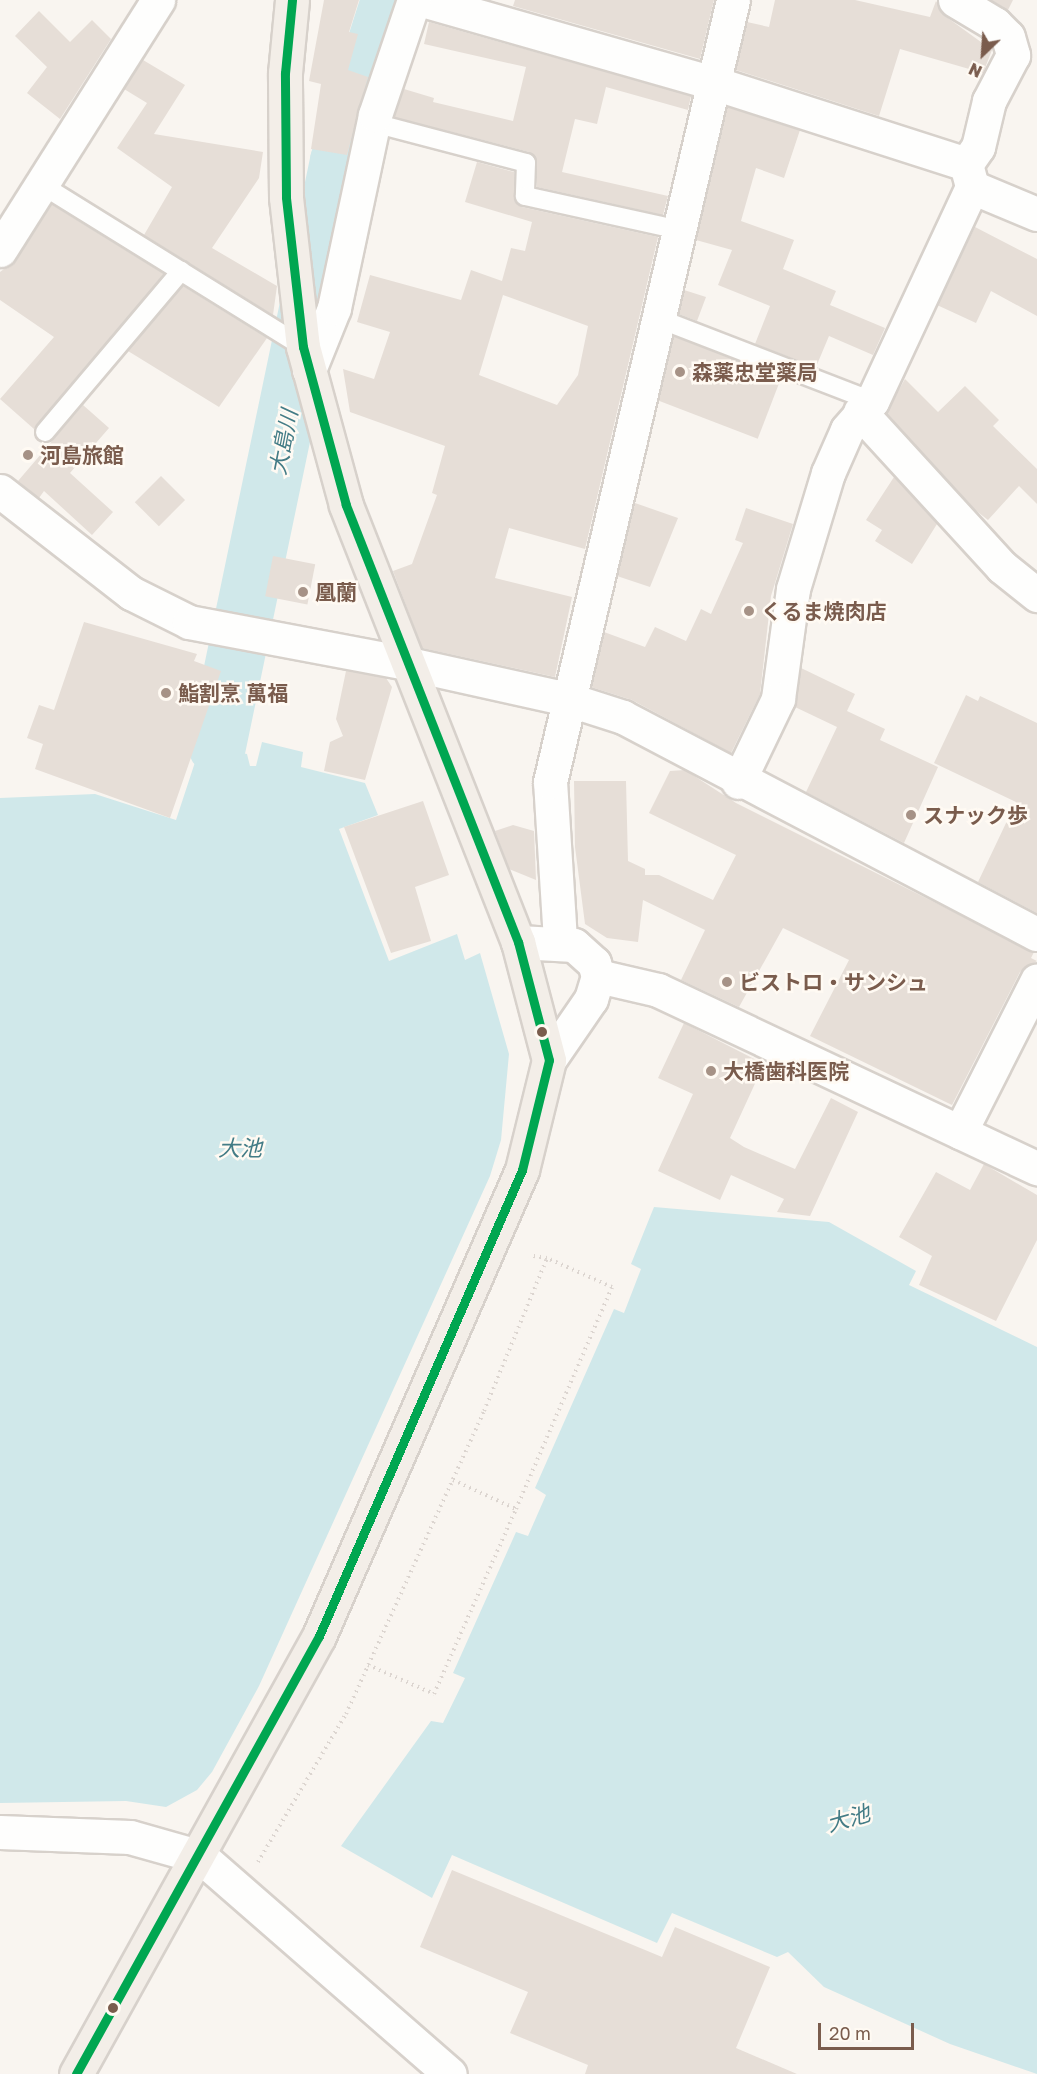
<!DOCTYPE html>
<html>
<head>
<meta charset="utf-8">
<style>
  body { margin:0 }
  #map { position:relative; width:1037px; height:2074px; overflow:hidden; background:#f9f5f0; font-family:"Golos Text","Noto Sans JP",sans-serif }
  div>[style] { position:absolute }
  .water>* { inset:0; background:#d0e8ea }
  .river>* { height:58px; margin:-29px; padding:0 29px; transform-origin:29px; border-radius:29px; background:#d0e8ea }
  .building>* { inset:0; background:#e6ded7; transform-origin:0 0 }
  .path>* { height:4px; margin-top:-2px; transform-origin:0; background:repeating-linear-gradient(90deg,#dcd5d0 0 1.5px,transparent 0 6px) }
  .roads { filter:drop-shadow(2px 0 #d7d1cb) drop-shadow(-2px 0 #d7d1cb) drop-shadow(0 2px #d7d1cb) drop-shadow(0 -2px #d7d1cb) }
  .service>* { height:18px; margin:-9px; padding:0 9px; transform-origin:9px; border-radius:9px; background:#fefefd }
  .minor>* { height:33px; margin:-16.5px; padding:0 16.5px; transform-origin:16.5px; border-radius:16.5px; background:#fefefd }
  .tertiary>* { height:33px; margin:-16.5px; padding:0 16.5px; transform-origin:16.5px; border-radius:16.5px; background:#fefefd }
  .primary>* { height:33px; margin:-16.5px; padding:0 16.5px; transform-origin:16.5px; border-radius:16.5px; background:#f3eee8 }
  .bus-1>* { height:9px; margin:-4.5px; padding:0 4.5px; transform-origin:4.5px; border-radius:4.5px; background:#00a651 }
  .dots>* { width:16px; height:16px; translate:-50% -50%; box-sizing:border-box; border:3px solid #fffaf3; border-radius:50% }
  span { translate:-50% -50%; white-space:nowrap; text-align:center; line-height:1.15; -webkit-text-stroke:5px #fffaf3; paint-order:stroke }
  .poi-label { font-size:21px; color:#7a5c4d; font-weight:700 }
  .left { translate:0 -50%; text-align:left }
  .water-label { font-size:22px; color:#437c86; font-style:italic }
  .north { position:absolute; left:953px; top:24px; width:60px; height:60px; -webkit-text-stroke:4px #fffaf3; paint-order:stroke; rotate:205deg; font-size:16px; font-weight:700; line-height:24px; text-align:center; color:#7a5c4d }
  .north::after { content:''; display:block; margin:auto; width:21px; height:27px; background:#7a5c4d; clip-path:polygon(50% 0,100% 100%,50% 72%,0 100%) }
  .scale { position:absolute; left:818px; top:2023px; width:96px; height:27px; box-sizing:border-box; border:3px solid #7a5c4d; border-top:0; padding-left:8px; font-size:18px; line-height:21px; white-space:nowrap; color:#7a5c4d; -webkit-text-stroke:4px #fffaf3; paint-order:stroke }
</style>
</head>
<body>
<div id="map">
  <div class="water">
    <div style="clip-path:polygon(262px 742px,303px 752px,301px 767px,365px 783px,378px 815px,339px 829px,389px 961px,457px 934px,465px 960px,480px 953px,509px 1054px,501px 1140px,490px 1176px,259px 1686px,212px 1772px,197px 1790px,166px 1807px,126px 1801px,0 1803px,0 798px,95px 794px,176px 820px,201px 744px,247px 754px,250px 766px,256px 766px)"></div>
    <div style="clip-path:polygon(654px 1207px,829px 1222px,916px 1271px,909px 1285px,1037px 1347px,1037px 2074px,950px 2044px,824px 1987px,788px 1952px,777px 1957px,672px 1913px,657px 1943px,452px 1855px,432px 1898px,341px 1846px,431px 1721px,443px 1723px,465px 1678px,453px 1673px,516px 1532px,528px 1536px,546px 1495px,535px 1488px,614px 1309px,624px 1313px,641px 1269px,631px 1264px)"></div>
  </div>
  <div class="river">
    <div style="left:217px;top:746px;width:598px;rotate:-78.22deg"></div>
    <div style="left:339px;top:161px;width:169px;rotate:-72.4deg"></div>
  </div>
  <div class="building">
    <div style="clip-path:polygon(324px 0,359px 0,349px 32px,358px 34px,348px 70px,368px 77px,347px 155px,311px 149px,321px 84px,309px 81px)"></div>
    <div style="clip-path:polygon(515px 0,714px 0,700px 59px,513px 6px)"></div>
    <div style="clip-path:polygon(775px 0,855px 0,930px 17px,936px 1px,945px 16px,992px 50px,983px 73px,900px 49px,879px 116px,736px 70px,747px 22px,769px 27px)"></div>
    <div style="clip-path:polygon(991px 0,1013px 0,1008px 10px)"></div>
    <div style="clip-path:polygon(39px 11px,70px 42px,92px 20px,111px 39px,60px 119px,27px 93px,47px 67px,15px 36px)"></div>
    <div style="clip-path:polygon(429px 22px,691px 96px,688px 110px,606px 87px,597px 124px,575px 119px,562px 172px,668px 196px,663px 215px,537px 187px,536px 159px,529px 152px,394px 117px,404px 89px,434px 98px,433px 102px,513px 121px,526px 67px,424px 44px)"></div>
    <div style="clip-path:polygon(143px 60px,185px 85px,154px 134px,263px 152px,259px 178px,212px 248px,277px 286px,273px 315px,144px 235px,172px 187px,117px 148px,147px 103px,124px 89px)"></div>
    <div style="clip-path:polygon(727px 107px,800px 130px,784px 178px,756px 168px,741px 221px,794px 240px,783px 269px,836px 291px,830px 305px,885px 328px,873px 355px,829px 336px,816px 367px,755px 344px,770px 306px,718px 285px,732px 250px,696px 240px)"></div>
    <div style="clip-path:polygon(evenodd,477px 162px,514px 172px,515px 200px,522px 207px,658px 237px,585px 549px,509px 528px,495px 578px,572px 597px,555px 677px,422px 648px,393px 571px,412px 564px,437px 495px,432px 493px,445px 446px,350px 412px,343px 369px,374px 379px,390px 332px,357px 322px,370px 275px,461px 300px,471px 270px,502px 281px,511px 248px,525px 251px,532px 222px,465px 202px,477px 162px,503px 295px,588px 326px,578px 375px,557px 405px,479px 375px,503px 295px)"></div>
    <div style="clip-path:polygon(51px 204px,164px 274px,34px 429px,0 399px,54px 337px,0 300px,0 272px,16px 260px)"></div>
    <div style="clip-path:polygon(975px 227px,1037px 259px,1037px 316px,991px 291px,976px 323px,937px 305px)"></div>
    <div style="clip-path:polygon(183px 286px,267px 338px,219px 407px,128px 351px)"></div>
    <div style="clip-path:polygon(684px 290px,706px 297px,697px 321px,679px 314px)"></div>
    <div style="left:674px;top:336px;width:115px;height:66px;rotate:21deg"></div>
    <div style="clip-path:polygon(905px 379px,938px 412px,965px 386px,999px 420px,993px 426px,1037px 469px,1037px 504px,1019px 486px,988px 520px,974px 509px,886px 413px)"></div>
    <div style="clip-path:polygon(83px 405px,109px 428px,70px 473px,113px 512px,92px 535px,44px 491px,39px 498px,18px 481px)"></div>
    <div style="left:161px;top:476px;width:34px;height:37px;rotate:45deg"></div>
    <div style="clip-path:polygon(894px 477px,937px 524px,912px 564px,875px 541px,882px 530px,866px 520px)"></div>
    <div style="clip-path:polygon(635px 503px,678px 518px,650px 587px,617px 576px)"></div>
    <div style="clip-path:polygon(746px 508px,793px 524px,771px 596px,760px 694px,731px 753px,632px 700px,591px 687px,604px 632px,645px 647px,655px 627px,686px 641px,701px 609px,711px 614px,743px 543px,735px 540px)"></div>
    <div style="left:273px;top:556px;width:43px;height:41px;rotate:11deg"></div>
    <div style="clip-path:polygon(84px 622px,197px 654px,194px 661px,221px 671px,170px 818px,35px 769px,43px 744px,27px 738px,39px 705px,54px 710px)"></div>
    <div style="clip-path:polygon(801px 668px,855px 694px,847px 711px,885px 729px,880px 740px,938px 767px,904px 843px,806px 792px,837px 727px,795px 707px)"></div>
    <div style="clip-path:polygon(346px 671px,386px 678px,392px 687px,365px 780px,324px 771px,330px 742px,343px 736px,336px 719px)"></div>
    <div style="clip-path:polygon(966px 695px,978px 701px,980px 696px,1037px 723px,1037px 913px,978px 882px,1016px 802px,934px 763px)"></div>
    <div style="clip-path:polygon(685px 770px,736px 803px,1034px 952px,1031px 958px,1037px 961px,1020px 972px,952px 1105px,810px 1036px,849px 960px,783px 928px,739px 1007px,681px 980px,705px 930px,643px 900px,638px 942px,607px 938px,585px 924px,575px 847px,574px 781px,626px 781px,628px 861px,645px 869px,645px 875px,659px 875px,713px 900px,736px 855px,649px 813px,670px 771px)"></div>
    <div style="clip-path:polygon(423px 801px,449px 875px,415px 887px,431px 941px,391px 953px,344px 827px)"></div>
    <div style="clip-path:polygon(513px 825px,534px 831px,536px 880px,509px 869px,495px 831px)"></div>
    <div style="clip-path:polygon(684px 1023px,764px 1064px,730px 1138px,744px 1147px,795px 1169px,831px 1098px,858px 1112px,810px 1216px,777px 1212px,784px 1199px,731px 1175px,720px 1200px,658px 1171px,693px 1094px,658px 1078px)"></div>
    <div style="clip-path:polygon(984px 1164px,1037px 1195px,1037px 1240px,996px 1321px,919px 1285px,932px 1256px,899px 1237px,936px 1172px,970px 1190px)"></div>
    <div style="clip-path:polygon(452px 1870px,662px 1957px,675px 1927px,770px 1967px,736px 2048px,797px 2074px,585px 2074px,588px 2065px,510px 2033px,528px 1992px,420px 1947px)"></div>
  </div>
  <div class="path">
    <div style="left:453px;top:1480px;width:69px;rotate:24.7deg"></div>
    <div style="left:368px;top:1665px;width:72px;rotate:23.7deg"></div>
    <div style="left:434px;top:1694px;width:202px;rotate:-66.1deg"></div>
    <div style="left:516px;top:1509px;width:242px;rotate:-66.6deg"></div>
    <div style="left:612px;top:1287px;width:71px;rotate:-156deg"></div>
    <div style="left:258px;top:1862px;width:172px;rotate:-59.3deg"></div>
    <div style="left:346px;top:1714px;width:333px;rotate:-65.5deg"></div>
    <div style="left:484px;top:1411px;width:165px;rotate:-67.6deg"></div>
    <div style="left:547px;top:1258px;width:18px;rotate:-171deg"></div>
  </div>
  <div class="roads">
    <div class="service">
      <div style="left:374px;top:123px;width:157px;rotate:14.7deg"></div>
      <div style="left:526px;top:163px;width:33px;rotate:92deg"></div>
      <div style="left:525px;top:196px;width:158px;rotate:12.4deg"></div>
      <div style="left:42px;top:185px;width:307px;rotate:31.8deg"></div>
      <div style="left:657px;top:318px;width:230px;rotate:21.1deg"></div>
      <div style="left:45px;top:432px;width:211px;rotate:-49.8deg"></div>
    </div>
    <div class="minor">
      <div style="left:422px;top:0;width:304px;rotate:15.9deg"></div>
      <div style="left:714px;top:83px;width:265px;rotate:17.8deg"></div>
      <div style="left:966px;top:164px;width:24px;rotate:75deg"></div>
      <div style="left:972px;top:187px;width:236px;rotate:115deg"></div>
      <div style="left:872px;top:401px;width:38px;rotate:131deg"></div>
      <div style="left:847px;top:430px;width:47px;rotate:113.8deg"></div>
      <div style="left:828px;top:473px;width:121px;rotate:106.8deg"></div>
      <div style="left:793px;top:589px;width:111px;rotate:97.8deg"></div>
      <div style="left:778px;top:699px;width:92px;rotate:115.7deg"></div>
      <div style="left:955px;top:0;width:47px;rotate:31deg"></div>
      <div style="left:995px;top:24px;width:18px;rotate:45deg"></div>
      <div style="left:1008px;top:37px;width:19px;rotate:74deg"></div>
      <div style="left:1013px;top:55px;width:52px;rotate:117.6deg"></div>
      <div style="left:989px;top:101px;width:47px;rotate:103.4deg"></div>
      <div style="left:978px;top:147px;width:21px;rotate:125deg"></div>
      <div style="left:972px;top:187px;width:70px;rotate:22.6deg"></div>
      <div style="left:0;top:250px;width:296px;rotate:-57.7deg"></div>
      <div style="left:309px;top:370px;width:67px;rotate:-68deg"></div>
      <div style="left:334px;top:308px;width:197px;rotate:-78deg"></div>
      <div style="left:375px;top:115px;width:121px;rotate:-71.3deg"></div>
      <div style="left:860px;top:412px;width:210px;rotate:47.5deg"></div>
      <div style="left:1002px;top:567px;width:45px;rotate:38.7deg"></div>
      <div style="left:405px;top:663px;width:166px;rotate:12.5deg"></div>
      <div style="left:567px;top:699px;width:59px;rotate:17.8deg"></div>
      <div style="left:623px;top:717px;width:467px;rotate:27.7deg"></div>
      <div style="left:560px;top:940px;width:158px;rotate:-93.6deg"></div>
      <div style="left:550px;top:782px;width:803px;rotate:-76.83deg"></div>
      <div style="left:518px;top:942px;width:56px;rotate:3.1deg"></div>
      <div style="left:574px;top:945px;width:27px;rotate:42deg"></div>
      <div style="left:594px;top:963px;width:14px;rotate:73deg"></div>
      <div style="left:598px;top:976px;width:62px;rotate:13.1deg"></div>
      <div style="left:658px;top:990px;width:419px;rotate:25.2deg"></div>
      <div style="left:549px;top:1060px;width:74px;rotate:-55.5deg"></div>
      <div style="left:591px;top:999px;width:24px;rotate:-73deg"></div>
      <div style="left:960px;top:1132px;width:170px;rotate:-63.1deg"></div>
      <div style="left:0;top:1832px;width:130px;rotate:2.2deg"></div>
      <div style="left:130px;top:1837px;width:74px;rotate:15.7deg"></div>
    </div>
    <div class="tertiary">
      <div style="left:0;top:491px;width:166px;rotate:37.9deg"></div>
      <div style="left:131px;top:593px;width:65px;rotate:26.6deg"></div>
      <div style="left:189px;top:622px;width:220px;rotate:10.7deg"></div>
      <div style="left:201px;top:1857px;width:330px;rotate:41.1deg"></div>
    </div>
    <div class="primary">
      <div style="left:76px;top:2074px;width:501px;rotate:-60.98deg"></div>
      <div style="left:319px;top:1636px;width:508px;rotate:-66.46deg"></div>
      <div style="left:522px;top:1170px;width:113px;rotate:-76.2deg"></div>
      <div style="left:549px;top:1060px;width:122px;rotate:-104.7deg"></div>
      <div style="left:518px;top:942px;width:470px;rotate:-111.5deg"></div>
      <div style="left:346px;top:505px;width:164px;rotate:-105.2deg"></div>
      <div style="left:303px;top:347px;width:151px;rotate:-96.5deg"></div>
      <div style="left:286px;top:197px;width:124px;rotate:-90.5deg"></div>
      <div style="left:285px;top:73px;width:73px;rotate:-84.5deg"></div>
    </div>
  </div>
  <div class="bus-1">
    <div style="left:76px;top:2074px;width:501px;rotate:-60.98deg"></div>
    <div style="left:319px;top:1636px;width:508px;rotate:-66.46deg"></div>
    <div style="left:522px;top:1170px;width:113px;rotate:-76.2deg"></div>
    <div style="left:549px;top:1060px;width:122px;rotate:-104.7deg"></div>
    <div style="left:518px;top:942px;width:470px;rotate:-111.5deg"></div>
    <div style="left:346px;top:505px;width:164px;rotate:-105.2deg"></div>
    <div style="left:303px;top:347px;width:151px;rotate:-96.5deg"></div>
    <div style="left:286px;top:197px;width:124px;rotate:-90.5deg"></div>
    <div style="left:285px;top:73px;width:73px;rotate:-84.5deg"></div>
  </div>
  <div class="dots">
    <div style="left:680px;top:372px;background:#a69286"></div>
    <div style="left:28px;top:455px;background:#a69286"></div>
    <div style="left:303px;top:592px;background:#a69286"></div>
    <div style="left:749px;top:611px;background:#a69286"></div>
    <div style="left:166px;top:693px;background:#a69286"></div>
    <div style="left:911px;top:815px;background:#a69286"></div>
    <div style="left:727px;top:982px;background:#a69286"></div>
    <div style="left:542px;top:1032px;background:#7a5c4d"></div>
    <div style="left:711px;top:1071px;background:#a69286"></div>
    <div style="left:113px;top:2008px;background:#7a5c4d"></div>
  </div>
  <div class="poi-label">
    <span class="left" style="left:692px;top:372px">森薬忠堂薬局</span>
    <span class="left" style="left:40px;top:455px">河島旅館</span>
    <span class="left" style="left:315px;top:592px">凰蘭</span>
    <span class="left" style="left:761px;top:611px">くるま焼肉店</span>
    <span class="left" style="left:178px;top:693px">鮨割烹 萬福</span>
    <span class="left" style="left:923px;top:815px">スナック歩</span>
    <span class="left" style="left:739px;top:982px">ビストロ・サンシュ</span>
    <span class="left" style="left:723px;top:1071px">大橋歯科医院</span>
  </div>
  <div class="water-label">
    <span style="left:283px;top:442px;rotate:-79deg">大島川</span>
    <span style="left:240px;top:1148px">大池</span>
    <span style="left:848px;top:1818px;rotate:-16deg">大池</span>
  </div>
  <div class="north">N</div>
  <div class="scale">20 m</div>
</div>
</body>
</html>
